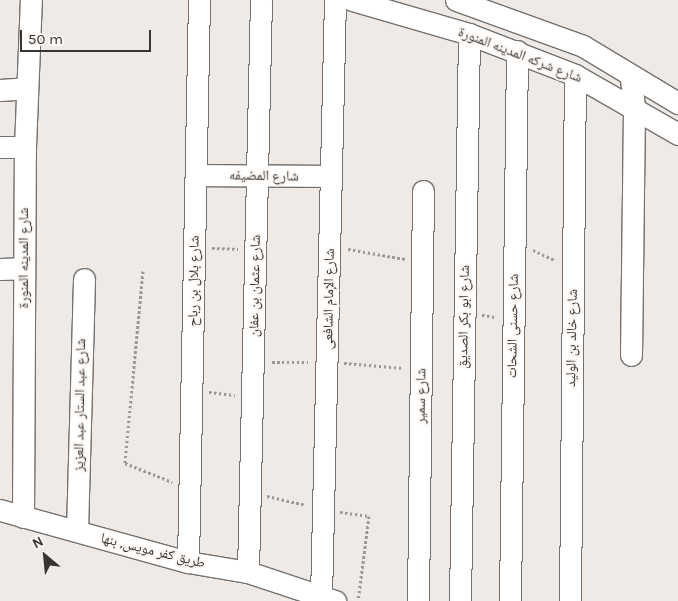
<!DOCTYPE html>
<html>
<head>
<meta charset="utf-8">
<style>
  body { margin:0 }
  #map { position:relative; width:678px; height:601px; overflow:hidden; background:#efeae6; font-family:Karla,"Noto Naskh Arabic",sans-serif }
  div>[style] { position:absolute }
  .path>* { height:3px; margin-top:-1.5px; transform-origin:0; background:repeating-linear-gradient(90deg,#9c9896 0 2.5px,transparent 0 5px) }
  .roads { filter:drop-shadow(1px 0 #75716e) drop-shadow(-1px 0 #75716e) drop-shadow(0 1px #75716e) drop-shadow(0 -1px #75716e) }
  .minor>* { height:21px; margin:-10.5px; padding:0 10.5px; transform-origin:10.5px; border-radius:10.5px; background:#fff }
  span { translate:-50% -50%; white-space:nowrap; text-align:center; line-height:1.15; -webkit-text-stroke:4px #fcf7f3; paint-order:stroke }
  .street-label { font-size:14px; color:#373534 }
  .north { position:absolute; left:20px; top:531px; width:50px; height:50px; -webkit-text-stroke:4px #fcf7f3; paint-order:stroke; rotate:332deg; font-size:14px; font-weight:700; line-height:20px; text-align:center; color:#373534 }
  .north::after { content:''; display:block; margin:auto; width:18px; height:22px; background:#373534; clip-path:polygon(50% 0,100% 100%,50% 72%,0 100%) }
  .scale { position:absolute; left:20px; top:30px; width:131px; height:22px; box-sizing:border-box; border:2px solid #373534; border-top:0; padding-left:6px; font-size:15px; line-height:18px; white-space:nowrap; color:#373534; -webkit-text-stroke:4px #fcf7f3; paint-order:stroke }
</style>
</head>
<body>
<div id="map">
  <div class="path">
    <div style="left:212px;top:248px;width:26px;rotate:2deg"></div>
    <div style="left:348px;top:249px;width:58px;rotate:10deg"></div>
    <div style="left:533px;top:250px;width:23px;rotate:25deg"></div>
    <div style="left:143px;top:271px;width:193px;rotate:95.4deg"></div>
    <div style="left:125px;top:463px;width:51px;rotate:22deg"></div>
    <div style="left:482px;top:315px;width:13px;rotate:9deg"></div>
    <div style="left:272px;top:362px;width:36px"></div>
    <div style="left:344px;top:363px;width:59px;rotate:4.8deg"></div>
    <div style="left:209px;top:392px;width:26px;rotate:7deg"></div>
    <div style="left:267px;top:496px;width:39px;rotate:13deg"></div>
    <div style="left:340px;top:512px;width:29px;rotate:8deg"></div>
    <div style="left:369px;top:516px;width:86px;rotate:97.4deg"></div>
  </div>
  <div class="roads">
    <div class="minor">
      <div style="left:352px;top:0;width:122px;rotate:16.2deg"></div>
      <div style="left:469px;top:34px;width:114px;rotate:21.1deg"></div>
      <div style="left:575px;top:75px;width:119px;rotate:29.8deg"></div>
      <div style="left:456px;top:0;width:135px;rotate:19.9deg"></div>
      <div style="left:583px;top:46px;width:111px;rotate:31deg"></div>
      <div style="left:0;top:90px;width:26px;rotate:-4deg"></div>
      <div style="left:0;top:147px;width:25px"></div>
      <div style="left:196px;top:175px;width:135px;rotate:0.4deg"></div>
      <div style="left:0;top:269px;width:23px;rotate:-2deg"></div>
      <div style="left:631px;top:355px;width:248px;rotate:-89.3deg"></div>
      <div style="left:634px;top:107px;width:30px;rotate:-96deg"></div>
      <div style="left:0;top:510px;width:195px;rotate:15.5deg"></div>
      <div style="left:188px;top:562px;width:61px;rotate:9.5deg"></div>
      <div style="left:248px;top:572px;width:92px;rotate:18.4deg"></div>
      <div style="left:23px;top:517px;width:370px;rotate:-89.7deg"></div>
      <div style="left:25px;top:147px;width:147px;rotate:-87.7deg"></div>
      <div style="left:77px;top:531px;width:252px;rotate:-88.4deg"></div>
      <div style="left:188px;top:562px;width:562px;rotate:-88.88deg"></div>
      <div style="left:248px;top:572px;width:572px;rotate:-88.7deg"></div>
      <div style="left:321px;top:597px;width:597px;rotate:-88.66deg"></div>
      <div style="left:418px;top:601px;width:410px;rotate:-89.3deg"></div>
      <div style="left:460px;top:601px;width:567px;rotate:-89.09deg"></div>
      <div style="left:510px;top:601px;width:550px;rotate:-89.27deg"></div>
      <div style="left:570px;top:601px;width:526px;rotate:-89.46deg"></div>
    </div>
  </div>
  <div class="street-label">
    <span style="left:520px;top:55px;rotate:21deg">شارع شركه المدينه المنورة</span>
    <span style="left:264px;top:176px;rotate:1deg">شارع المضيفه</span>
    <span style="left:24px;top:258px;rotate:-90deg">شارع المدينه المنورة</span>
    <span style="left:194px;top:281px;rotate:-89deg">شارع بلال بن رباح</span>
    <span style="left:255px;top:286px;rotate:-89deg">شارع عثمان بن عفان</span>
    <span style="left:329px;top:299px;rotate:-89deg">شارع الإمام الشافعى</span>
    <span style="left:464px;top:317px;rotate:-89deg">شارع ابو بكر الصديق</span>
    <span style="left:513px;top:326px;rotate:-89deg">شارع حسنى الشحات</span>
    <span style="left:572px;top:338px;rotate:-89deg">شارع خالد بن الوليد</span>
    <span style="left:421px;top:396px;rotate:-89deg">شارع سمير</span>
    <span style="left:80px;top:405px;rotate:-89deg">شارع عبد الستار عبد العزيز</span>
    <span style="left:153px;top:551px;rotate:14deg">طريق كفر مويس, بنها</span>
  </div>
  <div class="north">N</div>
  <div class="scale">50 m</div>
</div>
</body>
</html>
